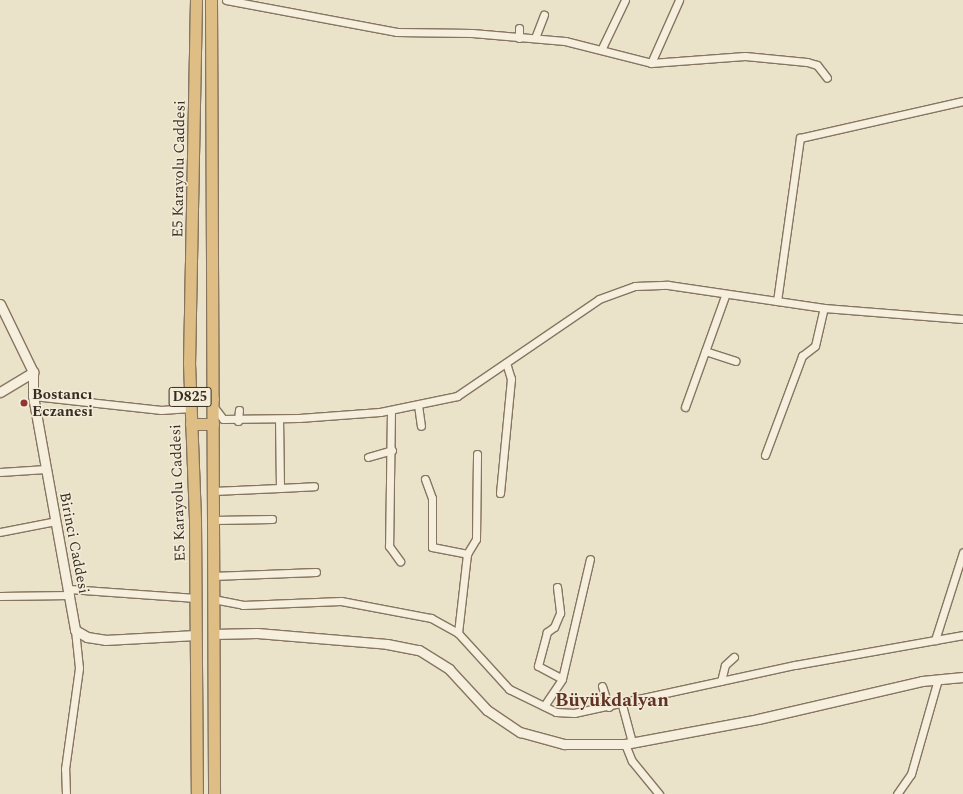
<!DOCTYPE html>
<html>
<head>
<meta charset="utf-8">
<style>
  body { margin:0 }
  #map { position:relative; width:963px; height:794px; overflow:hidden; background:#ebe2ca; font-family:Spectral,serif }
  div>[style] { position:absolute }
  .roads { filter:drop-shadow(1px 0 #867560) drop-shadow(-1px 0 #867560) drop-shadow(0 1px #867560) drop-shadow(0 -1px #867560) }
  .minor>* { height:7px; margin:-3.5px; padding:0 3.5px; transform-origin:3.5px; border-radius:3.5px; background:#f6efdd }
  .tertiary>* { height:9px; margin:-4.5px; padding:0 4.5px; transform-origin:4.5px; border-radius:4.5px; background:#f6efdd }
  .trunk>* { height:11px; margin:-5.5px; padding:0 5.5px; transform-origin:5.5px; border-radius:5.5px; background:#debe85 }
  .dots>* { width:11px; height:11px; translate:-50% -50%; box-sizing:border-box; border:2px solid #f3ecd9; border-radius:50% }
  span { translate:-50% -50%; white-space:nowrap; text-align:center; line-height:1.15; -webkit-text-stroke:3px #f3ecd9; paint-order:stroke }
  .shield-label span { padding:1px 3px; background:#f3ecd9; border:1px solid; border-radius:3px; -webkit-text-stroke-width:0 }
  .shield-label { font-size:14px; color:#382d22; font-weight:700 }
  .street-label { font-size:15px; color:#382d22 }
  .poi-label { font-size:15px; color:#382d22; font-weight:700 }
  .left { translate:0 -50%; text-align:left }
  .district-label { font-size:19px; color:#613325; font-weight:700 }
</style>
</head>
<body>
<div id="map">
  <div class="roads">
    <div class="minor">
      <div style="left:226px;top:0;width:174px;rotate:10.6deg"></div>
      <div style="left:397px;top:32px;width:75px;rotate:0.8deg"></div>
      <div style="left:472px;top:33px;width:93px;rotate:4.9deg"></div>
      <div style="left:565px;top:41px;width:89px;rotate:14.3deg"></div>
      <div style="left:651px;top:63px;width:94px;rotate:-4.3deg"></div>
      <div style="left:745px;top:56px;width:62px;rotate:5.5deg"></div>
      <div style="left:807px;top:62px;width:10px;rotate:17deg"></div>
      <div style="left:817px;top:65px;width:16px;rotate:52deg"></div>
      <div style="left:519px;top:38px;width:10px;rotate:-90deg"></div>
      <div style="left:535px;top:38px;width:25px;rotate:-69deg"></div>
      <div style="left:602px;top:48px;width:53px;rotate:-64.4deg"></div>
      <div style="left:651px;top:63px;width:69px;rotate:-66deg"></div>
      <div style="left:777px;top:301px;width:165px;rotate:-82deg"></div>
      <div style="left:800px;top:138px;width:167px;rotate:-12.8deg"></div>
      <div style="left:705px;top:351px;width:32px;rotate:18deg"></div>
      <div style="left:33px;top:396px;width:129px;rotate:6.2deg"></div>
      <div style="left:161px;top:410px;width:30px;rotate:-4deg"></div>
      <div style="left:418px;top:405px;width:21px;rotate:82deg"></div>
      <div style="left:213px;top:406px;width:16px;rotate:52deg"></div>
      <div style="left:223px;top:419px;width:76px;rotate:-0.8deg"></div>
      <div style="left:299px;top:418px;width:81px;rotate:-4.2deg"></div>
      <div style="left:380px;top:412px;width:79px;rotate:-11.7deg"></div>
      <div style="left:457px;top:396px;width:172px;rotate:-34.3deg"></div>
      <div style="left:599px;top:299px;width:38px;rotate:-20deg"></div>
      <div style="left:635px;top:286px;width:33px;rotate:-2deg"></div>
      <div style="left:668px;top:285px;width:158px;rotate:8.4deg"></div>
      <div style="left:824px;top:308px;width:139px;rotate:4.5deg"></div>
      <div style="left:685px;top:407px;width:118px;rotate:-70.2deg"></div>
      <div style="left:391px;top:410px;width:136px;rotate:90.8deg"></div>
      <div style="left:389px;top:546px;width:19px;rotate:54deg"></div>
      <div style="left:238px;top:421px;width:11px;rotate:-85deg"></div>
      <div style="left:765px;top:455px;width:106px;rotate:-69.5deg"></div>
      <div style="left:802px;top:356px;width:16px;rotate:-38deg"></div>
      <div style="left:815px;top:346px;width:39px;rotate:-77deg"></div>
      <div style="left:368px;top:457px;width:25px;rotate:-16deg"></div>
      <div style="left:0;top:472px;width:46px;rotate:-3.7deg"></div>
      <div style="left:425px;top:479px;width:20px;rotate:70deg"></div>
      <div style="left:432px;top:498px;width:49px;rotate:90deg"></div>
      <div style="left:432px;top:547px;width:36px;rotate:11deg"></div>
      <div style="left:280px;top:488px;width:34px;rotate:-3deg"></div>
      <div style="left:213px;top:491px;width:67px;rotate:-2.6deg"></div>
      <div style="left:280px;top:488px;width:69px;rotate:-90.8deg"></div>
      <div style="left:500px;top:493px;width:115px;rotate:-84.5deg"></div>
      <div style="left:511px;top:379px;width:17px;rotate:-107deg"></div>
      <div style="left:213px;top:520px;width:59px;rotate:-1deg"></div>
      <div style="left:0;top:532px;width:57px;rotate:-11.1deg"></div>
      <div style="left:212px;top:576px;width:104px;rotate:-2.2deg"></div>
      <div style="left:557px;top:587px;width:26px;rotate:83deg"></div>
      <div style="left:560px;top:613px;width:15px;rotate:113deg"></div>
      <div style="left:554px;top:627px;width:9px;rotate:144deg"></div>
      <div style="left:547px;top:632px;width:35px;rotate:105deg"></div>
      <div style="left:538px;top:666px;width:27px;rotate:28deg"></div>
      <div style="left:69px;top:589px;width:127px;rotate:4.1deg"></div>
      <div style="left:0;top:596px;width:70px;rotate:-0.8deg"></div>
      <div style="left:213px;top:599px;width:31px;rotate:11deg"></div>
      <div style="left:243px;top:605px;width:98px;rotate:-2.3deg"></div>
      <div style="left:341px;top:601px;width:92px;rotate:10.7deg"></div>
      <div style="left:431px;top:618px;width:31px;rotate:29deg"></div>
      <div style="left:458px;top:633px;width:76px;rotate:47.7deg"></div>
      <div style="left:509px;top:689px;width:52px;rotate:26.1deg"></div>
      <div style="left:556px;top:712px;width:18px;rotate:3deg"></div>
      <div style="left:574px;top:713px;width:226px;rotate:-12.3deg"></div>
      <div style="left:795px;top:665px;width:171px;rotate:-10.1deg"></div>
      <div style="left:458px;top:633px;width:80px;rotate:-83.5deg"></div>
      <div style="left:467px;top:554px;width:17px;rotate:-59deg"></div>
      <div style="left:476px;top:539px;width:85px;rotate:-89.3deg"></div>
      <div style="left:935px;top:640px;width:92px;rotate:-72.3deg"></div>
      <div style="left:721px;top:681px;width:16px;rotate:-76deg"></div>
      <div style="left:725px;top:665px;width:12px;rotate:-42deg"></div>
      <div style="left:602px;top:686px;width:22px;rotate:72deg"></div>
      <div style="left:622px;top:705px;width:39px;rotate:75deg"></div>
      <div style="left:544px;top:706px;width:32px;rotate:-56deg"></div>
      <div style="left:562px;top:679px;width:123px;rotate:-76.9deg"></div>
      <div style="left:625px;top:744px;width:18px;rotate:68deg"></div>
      <div style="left:632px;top:761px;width:43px;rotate:50.7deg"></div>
      <div style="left:66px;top:794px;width:25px;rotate:-92deg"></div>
      <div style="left:65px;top:769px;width:102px;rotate:-82.1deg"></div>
      <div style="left:79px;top:668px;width:38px;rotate:-96deg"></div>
      <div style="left:897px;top:794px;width:24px;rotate:-55deg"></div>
      <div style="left:911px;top:774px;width:99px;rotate:-74.1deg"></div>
    </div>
    <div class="tertiary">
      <div style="left:0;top:304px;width:76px;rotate:64.1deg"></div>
      <div style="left:33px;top:372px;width:24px;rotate:90deg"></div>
      <div style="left:33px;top:396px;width:238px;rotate:79.8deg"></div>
      <div style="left:75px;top:630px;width:14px;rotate:30deg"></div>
      <div style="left:87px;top:637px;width:18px;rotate:9deg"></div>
      <div style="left:105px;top:640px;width:91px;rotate:-3.1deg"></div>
      <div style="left:0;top:392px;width:39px;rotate:-31deg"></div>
      <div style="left:213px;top:634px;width:44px;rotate:-1.3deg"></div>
      <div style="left:257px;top:633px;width:130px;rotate:4.8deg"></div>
      <div style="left:387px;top:644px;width:33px;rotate:11deg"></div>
      <div style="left:419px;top:650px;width:36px;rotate:32deg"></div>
      <div style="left:449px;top:669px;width:56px;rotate:47.2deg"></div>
      <div style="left:487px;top:710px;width:40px;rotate:34deg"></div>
      <div style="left:520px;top:732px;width:46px;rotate:15.3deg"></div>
      <div style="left:564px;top:744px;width:61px"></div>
      <div style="left:625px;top:744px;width:135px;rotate:-10.6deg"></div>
      <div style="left:758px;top:719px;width:168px;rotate:-13deg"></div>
      <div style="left:922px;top:681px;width:41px;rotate:-5.6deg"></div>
    </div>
    <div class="trunk">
      <div style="left:196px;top:0;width:363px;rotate:91.1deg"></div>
      <div style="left:189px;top:363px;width:158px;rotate:87.8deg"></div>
      <div style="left:195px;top:521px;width:273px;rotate:89.6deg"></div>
      <div style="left:211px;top:0;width:794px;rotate:89.78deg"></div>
      <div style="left:190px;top:398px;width:23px;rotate:2deg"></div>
      <div style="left:191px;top:424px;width:22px"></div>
    </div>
  </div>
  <div class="dots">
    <div style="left:24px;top:403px;background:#903735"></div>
  </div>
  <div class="shield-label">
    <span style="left:190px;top:397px">D825</span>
  </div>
  <div class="street-label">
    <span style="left:179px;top:169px;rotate:-89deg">E5 Karayolu Caddesi</span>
    <span style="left:178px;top:493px;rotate:-92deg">E5 Karayolu Caddesi</span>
    <span style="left:74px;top:543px;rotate:79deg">Birinci Caddesi</span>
  </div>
  <div class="poi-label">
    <span class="left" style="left:32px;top:403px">Bostancı<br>Eczanesi</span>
  </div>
  <div class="district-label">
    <span style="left:612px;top:701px">Büyükdalyan</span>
  </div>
</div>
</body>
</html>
